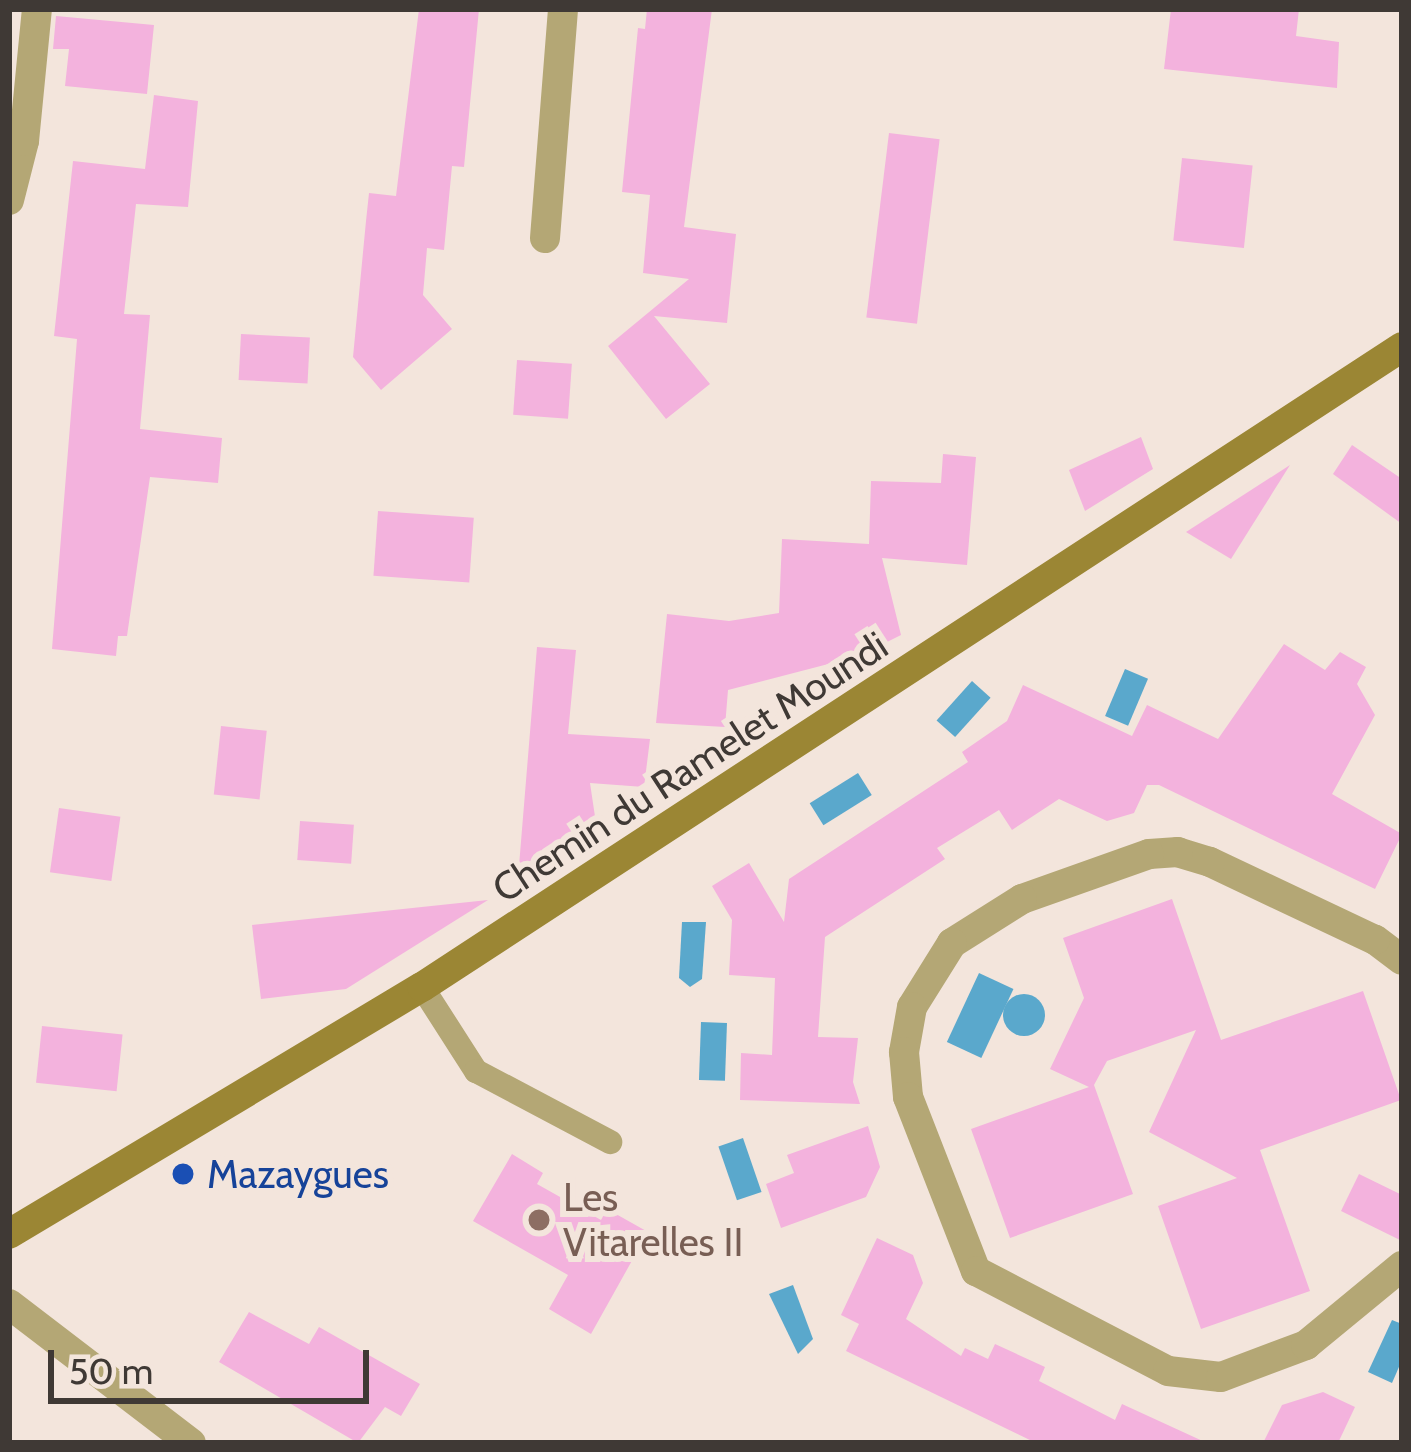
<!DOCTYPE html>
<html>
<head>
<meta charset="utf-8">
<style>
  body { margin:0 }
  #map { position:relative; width:1411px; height:1452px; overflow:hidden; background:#f3e5dc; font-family:Cabin,sans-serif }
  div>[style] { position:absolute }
  .water>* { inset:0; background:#5aa8cc; transform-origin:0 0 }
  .round { border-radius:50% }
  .building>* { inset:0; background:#f3b2dd; transform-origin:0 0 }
  .service>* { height:24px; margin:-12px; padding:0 12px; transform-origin:12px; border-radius:12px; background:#b4a775 }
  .minor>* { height:30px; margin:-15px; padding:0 15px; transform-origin:15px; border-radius:15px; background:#b4a775 }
  .secondary>* { height:30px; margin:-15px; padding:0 15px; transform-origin:15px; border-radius:15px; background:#9b8634 }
  .dots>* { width:33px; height:33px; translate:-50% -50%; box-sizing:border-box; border:6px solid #f3e5dc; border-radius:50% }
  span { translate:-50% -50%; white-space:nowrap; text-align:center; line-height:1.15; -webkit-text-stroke:12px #f3e5dc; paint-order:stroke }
  .street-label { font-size:39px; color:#3f3935 }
  .transit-label { font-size:39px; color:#164399 }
  .left { translate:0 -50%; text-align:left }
  .education-label { font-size:39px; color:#785e54 }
  .frame { position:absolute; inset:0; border:12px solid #3f3935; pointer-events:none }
  .scale { position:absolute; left:48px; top:1350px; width:321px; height:54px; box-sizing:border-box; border:6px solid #3f3935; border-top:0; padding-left:15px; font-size:36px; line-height:42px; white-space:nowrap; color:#3f3935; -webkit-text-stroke:9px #f3e5dc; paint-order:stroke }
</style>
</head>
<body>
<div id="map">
  <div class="water">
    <div style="left:1125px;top:669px;width:25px;height:51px;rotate:23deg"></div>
    <div style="left:972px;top:681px;width:25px;height:53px;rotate:42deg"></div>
    <div style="left:858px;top:773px;width:26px;height:57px;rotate:58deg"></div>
    <div style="clip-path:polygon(682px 922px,706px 922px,702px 979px,690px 987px,679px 978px)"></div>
    <div style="left:979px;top:973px;width:38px;height:76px;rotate:25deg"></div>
    <div class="round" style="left:1003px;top:994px;width:42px;height:42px"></div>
    <div style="left:701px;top:1022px;width:26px;height:58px;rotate:2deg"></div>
    <div style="left:743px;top:1138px;width:57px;height:26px;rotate:71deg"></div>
    <div style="clip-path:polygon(793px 1285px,813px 1339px,798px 1354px,769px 1294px)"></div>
    <div style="clip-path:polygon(1392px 1320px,1402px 1324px,1402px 1360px,1392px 1383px,1368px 1372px)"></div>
  </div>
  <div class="building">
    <div style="clip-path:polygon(419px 9px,479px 9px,464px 167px,452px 166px,444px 250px,427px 248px,423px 295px,452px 329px,381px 390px,353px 357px,366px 221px,369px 193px,396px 196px)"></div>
    <div style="clip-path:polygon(647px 9px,712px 9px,684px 227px,736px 234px,727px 323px,654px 316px,710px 384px,666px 419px,608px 346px,689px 279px,643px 273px,650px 195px,622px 192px,638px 28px,645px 29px)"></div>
    <div style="clip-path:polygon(1171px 9px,1299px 9px,1296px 36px,1339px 42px,1337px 88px,1164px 69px)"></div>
    <div style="clip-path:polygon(56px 16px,154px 25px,147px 94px,65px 86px,69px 49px,53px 49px)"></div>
    <div style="clip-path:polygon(154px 95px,198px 101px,188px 207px,136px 204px,124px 314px,150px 315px,140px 429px,222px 438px,218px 483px,150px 477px,127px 636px,118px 636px,116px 656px,52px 649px,77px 339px,54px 336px,73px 161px,145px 169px)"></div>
    <div style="left:889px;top:133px;width:51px;height:186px;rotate:7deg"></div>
    <div style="left:1182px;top:158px;width:71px;height:83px;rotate:6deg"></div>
    <div style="left:241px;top:334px;width:69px;height:46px;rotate:3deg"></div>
    <div style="left:517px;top:360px;width:55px;height:55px;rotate:4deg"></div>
    <div style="clip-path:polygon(1141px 437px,1153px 469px,1085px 511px,1069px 470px)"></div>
    <div style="clip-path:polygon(1352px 445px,1402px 479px,1402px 524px,1333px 474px)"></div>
    <div style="clip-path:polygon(943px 454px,976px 457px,967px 565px,882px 558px,901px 635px,859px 656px,728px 690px,725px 727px,656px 723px,667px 614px,729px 621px,779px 613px,782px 539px,869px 544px,871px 481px,941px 483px)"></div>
    <div style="clip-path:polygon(1290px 465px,1231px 559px,1186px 532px)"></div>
    <div style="left:378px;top:511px;width:96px;height:65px;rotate:4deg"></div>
    <div style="clip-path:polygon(1284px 644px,1325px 670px,1340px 652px,1366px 667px,1357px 684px,1375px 715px,1332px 794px,1402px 834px,1375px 889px,1159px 785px,1147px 785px,1134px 813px,1107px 821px,1059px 799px,1012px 830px,999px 810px,937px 848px,945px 859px,825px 937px,818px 1037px,858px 1038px,853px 1082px,860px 1104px,740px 1100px,741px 1053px,772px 1055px,775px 978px,729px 975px,732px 920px,712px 886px,749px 863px,784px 922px,789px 879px,968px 762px,962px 752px,1007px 721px,1023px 685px,1132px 736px,1147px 705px,1218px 739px)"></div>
    <div style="clip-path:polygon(537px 647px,576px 650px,568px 734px,650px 739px,644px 787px,590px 783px,597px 830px,518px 878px)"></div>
    <div style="left:221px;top:726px;width:46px;height:69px;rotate:6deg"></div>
    <div style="left:59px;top:808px;width:62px;height:65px;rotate:8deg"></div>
    <div style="left:300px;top:821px;width:54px;height:39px;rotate:4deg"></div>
    <div style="clip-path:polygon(1172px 899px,1221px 1040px,1363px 991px,1401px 1100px,1260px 1150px,1310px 1291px,1201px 1329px,1158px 1206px,1237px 1178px,1149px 1132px,1196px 1030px,1107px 1061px,1094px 1085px,1133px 1194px,1010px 1238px,971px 1129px,1089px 1087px,1050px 1069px,1084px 998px,1063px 938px)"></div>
    <div style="clip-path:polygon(488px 900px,346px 989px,261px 999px,252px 925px)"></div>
    <div style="left:42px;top:1026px;width:81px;height:57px;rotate:6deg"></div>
    <div style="clip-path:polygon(868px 1126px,880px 1167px,866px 1197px,781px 1228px,766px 1184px,794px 1173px,787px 1155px)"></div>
    <div style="clip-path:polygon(512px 1154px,543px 1173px,537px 1184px,601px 1220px,607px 1209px,648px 1232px,591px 1334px,549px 1309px,568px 1275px,473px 1221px)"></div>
    <div style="clip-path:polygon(1359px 1174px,1402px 1195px,1402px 1241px,1341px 1211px)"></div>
    <div style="clip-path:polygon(877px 1238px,913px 1255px,923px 1283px,906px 1319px,961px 1356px,965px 1348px,988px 1359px,995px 1344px,1045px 1367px,1039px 1381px,1115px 1420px,1122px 1404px,1207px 1443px,1036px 1443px,846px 1351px,859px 1324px,841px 1315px)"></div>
    <div style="clip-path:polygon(249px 1312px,309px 1344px,319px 1327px,420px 1384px,401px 1416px,385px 1407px,358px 1443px,219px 1362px)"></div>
    <div style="clip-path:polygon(1323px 1392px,1355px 1407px,1338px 1443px,1263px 1443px,1282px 1405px)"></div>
  </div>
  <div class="service">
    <div style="left:422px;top:987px;width:100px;rotate:57.3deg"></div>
    <div style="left:476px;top:1071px;width:152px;rotate:27.9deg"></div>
  </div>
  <div class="minor">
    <div style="left:9px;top:200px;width:61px;rotate:-75.7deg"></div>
    <div style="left:24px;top:141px;width:133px;rotate:-84.4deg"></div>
    <div style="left:545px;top:238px;width:230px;rotate:-85.5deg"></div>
    <div style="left:1402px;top:960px;width:34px;rotate:-143deg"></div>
    <div style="left:1375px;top:940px;width:183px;rotate:-154.7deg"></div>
    <div style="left:1210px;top:862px;width:34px;rotate:-163deg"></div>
    <div style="left:1178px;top:852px;width:29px;rotate:176deg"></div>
    <div style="left:1149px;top:854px;width:135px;rotate:160.5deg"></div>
    <div style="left:1022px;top:899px;width:83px;rotate:147.8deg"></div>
    <div style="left:952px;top:943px;width:75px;rotate:122deg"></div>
    <div style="left:912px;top:1007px;width:46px;rotate:100.1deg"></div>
    <div style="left:904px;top:1052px;width:45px;rotate:84.9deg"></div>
    <div style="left:908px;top:1097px;width:187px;rotate:68.7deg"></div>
    <div style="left:976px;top:1271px;width:216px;rotate:27.5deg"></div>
    <div style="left:1168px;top:1371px;width:53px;rotate:6.5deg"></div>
    <div style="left:1221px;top:1377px;width:91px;rotate:-20.6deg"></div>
    <div style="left:1306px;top:1345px;width:124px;rotate:-39.5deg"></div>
    <div style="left:9px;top:1304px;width:229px;rotate:37.4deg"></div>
  </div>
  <div class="secondary">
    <div style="left:9px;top:1234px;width:481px;rotate:-30.9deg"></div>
    <div style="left:422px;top:987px;width:1170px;rotate:-33.15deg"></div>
  </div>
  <div class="dots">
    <div style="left:183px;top:1174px;background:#1a4fb4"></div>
    <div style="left:539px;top:1220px;background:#8d6e63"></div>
  </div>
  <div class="street-label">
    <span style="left:690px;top:767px;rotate:-33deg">Chemin du Ramelet Moundi</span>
  </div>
  <div class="transit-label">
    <span class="left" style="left:207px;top:1174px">Mazaygues</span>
  </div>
  <div class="education-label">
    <span class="left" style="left:563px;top:1220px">Les<br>Vitarelles II</span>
  </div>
  <div class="frame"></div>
  <div class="scale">50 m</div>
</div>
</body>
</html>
